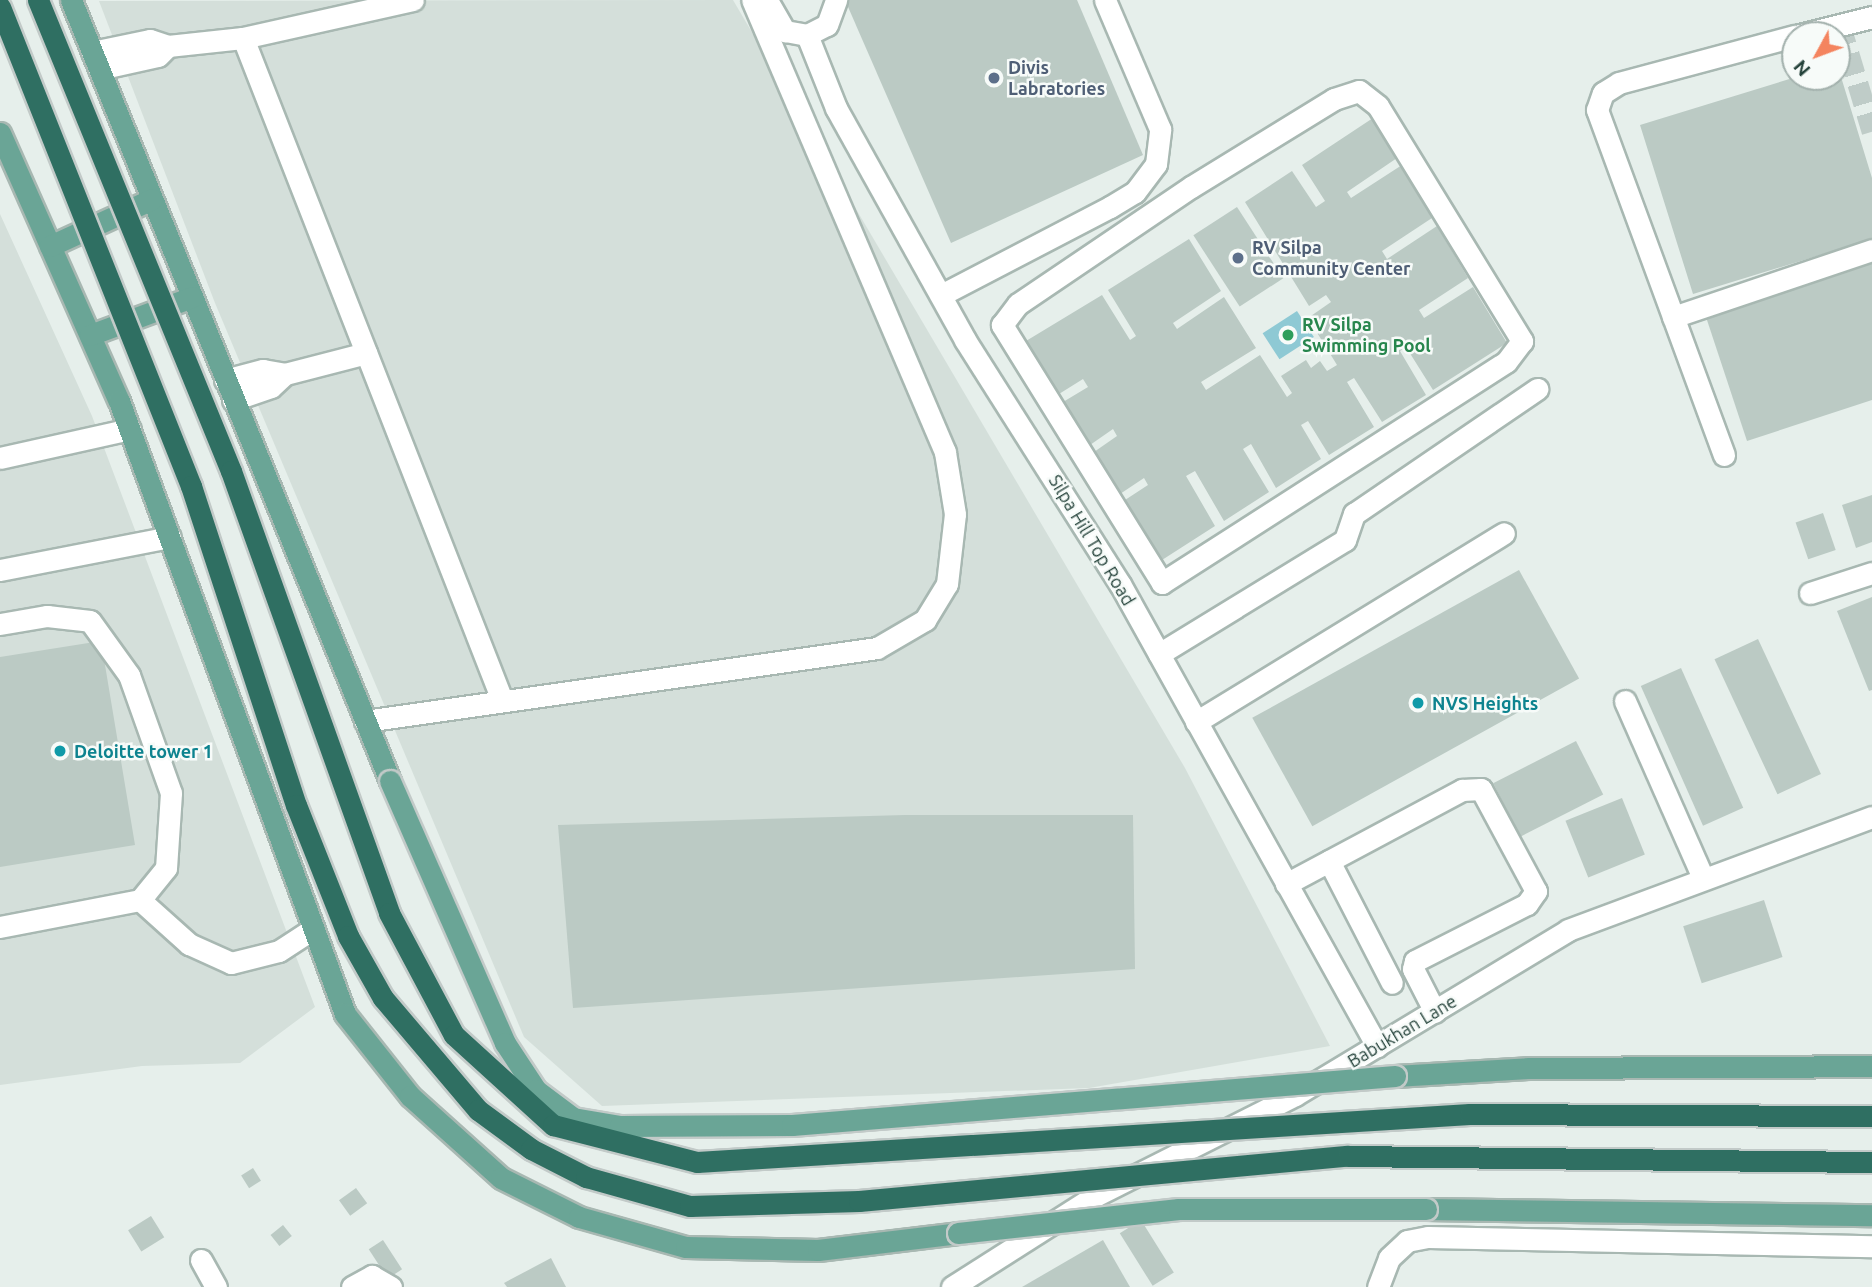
<!DOCTYPE html>
<html>
<head>
<meta charset="utf-8">
<style>
  body { margin:0 }
  #map { position:relative; width:1872px; height:1287px; overflow:hidden; background:#e6efeb; font-family:Ubuntu,sans-serif }
  div>[style] { position:absolute }
  .built>* { inset:0; background:#d4dfda }
  .water>* { inset:0; background:#8ec9d4; transform-origin:0 0 }
  .building>* { inset:0; background:#bbcac4; transform-origin:0 0 }
  .minor-tunnel>* { height:21px; margin-top:-10.5px; transform-origin:0; background:repeating-linear-gradient(90deg,#bfccc8 0 21px,transparent 0 31px) }
  .roads { filter:drop-shadow(2px 0 #a8b8b2) drop-shadow(-2px 0 #a8b8b2) drop-shadow(0 2px #a8b8b2) drop-shadow(0 -2px #a8b8b2) }
  .minor>* { height:21px; margin:-10.5px; padding:0 10.5px; transform-origin:10.5px; border-radius:10.5px; background:#fff }
  .major>* { height:21px; margin:-10.5px; padding:0 10.5px; transform-origin:10.5px; border-radius:10.5px; background:#6aa596 }
  .bridges { filter:drop-shadow(2px 0 #c2cac8) drop-shadow(-2px 0 #c2cac8) drop-shadow(0 2px #c2cac8) drop-shadow(0 -2px #c2cac8) }
  .major-bridge>* { height:21px; margin:-10.5px; padding:0 10.5px; transform-origin:10.5px; border-radius:10.5px; background:#6aa596 }
  .highway-bridge>* { height:21px; margin:-10.5px; padding:0 10.5px; transform-origin:10.5px; border-radius:10.5px; background:#2f6f62 }
  .dots>* { width:19px; height:19px; translate:-50% -50%; box-sizing:border-box; border:4px solid #f7fbf9; border-radius:50% }
  span { translate:-50% -50%; white-space:nowrap; text-align:center; line-height:1.15; -webkit-text-stroke:5px #f7fbf9; paint-order:stroke }
  .service-label { font-size:18px; color:#4e5e75; font-weight:700 }
  .left { translate:0 -50%; text-align:left }
  .leisure-label { font-size:18px; color:#27864d; font-weight:700 }
  .street-label { font-size:18px; color:#24423a }
  .culture-label { font-size:18px; color:#0d838f; font-weight:700 }
  .north { position:absolute; left:1781px; top:21px; width:70px; height:70px; box-sizing:border-box; background:#f7fbf9; border:2px solid #a3b1ad; border-radius:50%; rotate:229deg; font-size:19px; font-weight:700; line-height:28px; text-align:center; color:#24423a }
  .north::after { content:''; display:block; margin:auto; width:24px; height:32px; background:#f4845f; clip-path:polygon(50% 0,100% 100%,50% 72%,0 100%) }
</style>
</head>
<body>
<div id="map">
  <div class="built">
    <div style="clip-path:polygon(733px 0,1185px 768px,1330px 1046px,1089px 1088px,602px 1106px,524px 1037px,215px 303px,99px 1px)"></div>
    <div style="clip-path:polygon(0 214px,92px 416px,315px 1007px,240px 1063px,142px 1066px,0 1085px)"></div>
  </div>
  <div class="water">
    <div style="left:1297px;top:311px;width:31px;height:41px;rotate:57deg"></div>
  </div>
  <div class="building">
    <div style="clip-path:polygon(845px 0,1077px 0,1143px 155px,951px 243px)"></div>
    <div style="clip-path:polygon(1838px 67px,1872px 178px,1872px 239px,1693px 294px,1640px 125px,1796px 77px,1837px 77px)"></div>
    <div style="clip-path:polygon(1373px 118px,1397px 158px,1347px 192px,1351px 198px,1402px 165px,1432px 218px,1382px 251px,1387px 259px,1437px 226px,1468px 278px,1419px 310px,1424px 318px,1473px 287px,1507px 343px,1433px 390px,1406px 347px,1400px 351px,1426px 395px,1382px 422px,1354px 378px,1347px 382px,1374px 427px,1329px 455px,1308px 421px,1301px 425px,1321px 459px,1276px 488px,1251px 444px,1243px 449px,1269px 492px,1224px 521px,1195px 471px,1186px 476px,1215px 526px,1162px 560px,1125px 500px,1148px 485px,1144px 478px,1120px 494px,1094px 452px,1117px 436px,1113px 429px,1090px 445px,1063px 402px,1088px 387px,1083px 379px,1059px 394px,1026px 341px,1102px 295px,1130px 340px,1136px 336px,1108px 290px,1189px 239px,1221px 291px,1173px 323px,1177px 329px,1224px 297px,1256px 348px,1201px 382px,1206px 390px,1260px 355px,1287px 397px,1292px 393px,1281px 376px,1306px 360px,1311px 368px,1320px 361px,1327px 371px,1337px 365px,1308px 318px,1331px 302px,1326px 295px,1309px 306px,1245px 202px,1292px 171px,1316px 207px,1325px 201px,1302px 165px)"></div>
    <div style="left:1237px;top:207px;width:85px;height:52px;rotate:57deg"></div>
    <div style="clip-path:polygon(1872px 259px,1872px 400px,1747px 441px,1705px 314px)"></div>
    <div style="clip-path:polygon(1872px 495px,1872px 542px,1856px 548px,1842px 505px)"></div>
    <div style="left:1823px;top:513px;width:39px;height:29px;rotate:71deg"></div>
    <div style="left:1519px;top:570px;width:124px;height:305px;rotate:61deg"></div>
    <div style="clip-path:polygon(1872px 597px,1872px 690px,1869px 691px,1837px 611px)"></div>
    <div style="left:1758px;top:639px;width:149px;height:48px;rotate:65deg"></div>
    <div style="clip-path:polygon(101px 641px,135px 845px,0 867px,0 657px)"></div>
    <div style="left:1681px;top:668px;width:153px;height:44px;rotate:66deg"></div>
    <div style="left:1576px;top:741px;width:60px;height:93px;rotate:63deg"></div>
    <div style="left:1622px;top:798px;width:61px;height:61px;rotate:68deg"></div>
    <div style="clip-path:polygon(905px 815px,1133px 815px,1135px 969px,573px 1008px,558px 825px)"></div>
    <div style="left:1764px;top:900px;width:60px;height:85px;rotate:72deg"></div>
    <div style="left:253px;top:1168px;width:15px;height:14px;rotate:58deg"></div>
    <div style="left:356px;top:1188px;width:19px;height:21px;rotate:54deg"></div>
    <div style="left:151px;top:1216px;width:25px;height:27px;rotate:58deg"></div>
    <div style="left:1141px;top:1220px;width:62px;height:25px;rotate:58deg"></div>
    <div style="left:283px;top:1225px;width:14px;height:16px;rotate:51deg"></div>
    <div style="left:383px;top:1240px;width:35px;height:17px;rotate:57deg"></div>
    <div style="clip-path:polygon(1103px 1240px,1130px 1287px,1022px 1287px)"></div>
    <div style="clip-path:polygon(551px 1258px,566px 1287px,507px 1287px,504px 1283px)"></div>
  </div>
  <div class="minor-tunnel">
    <div style="left:1840px;top:24px;width:112px;rotate:73.3deg"></div>
  </div>
  <div class="roads">
    <div class="minor">
      <div style="left:768px;top:2px;width:34px;rotate:60deg"></div>
      <div style="left:785px;top:31px;width:22px;rotate:10deg"></div>
      <div style="left:807px;top:35px;width:22px;rotate:-27deg"></div>
      <div style="left:827px;top:25px;width:27px;rotate:-70deg"></div>
      <div style="left:807px;top:35px;width:79px;rotate:68.3deg"></div>
      <div style="left:836px;top:108px;width:265px;rotate:60.9deg"></div>
      <div style="left:965px;top:340px;width:289px;rotate:57.6deg"></div>
      <div style="left:1120px;top:584px;width:529px;rotate:60.91deg"></div>
      <div style="left:1800px;top:35px;width:74px;rotate:-14deg"></div>
      <div style="left:243px;top:38px;width:711px;rotate:68.63deg"></div>
      <div style="left:92px;top:52px;width:59px;rotate:-11.7deg"></div>
      <div style="left:150px;top:40px;width:19px;rotate:18deg"></div>
      <div style="left:99px;top:69px;width:60px;rotate:-12.4deg"></div>
      <div style="left:158px;top:56px;width:14px;rotate:-45deg"></div>
      <div style="left:168px;top:46px;width:75px;rotate:-6.1deg"></div>
      <div style="left:243px;top:38px;width:174px;rotate:-12.6deg"></div>
      <div style="left:1359px;top:91px;width:24px;rotate:38deg"></div>
      <div style="left:1378px;top:106px;width:276px;rotate:58.5deg"></div>
      <div style="left:1522px;top:341px;width:26px;rotate:127deg"></div>
      <div style="left:1506px;top:362px;width:409px;rotate:147.3deg"></div>
      <div style="left:1162px;top:583px;width:304px;rotate:-121.8deg"></div>
      <div style="left:1002px;top:325px;width:26px;rotate:-53deg"></div>
      <div style="left:1018px;top:304px;width:209px;rotate:-34.1deg"></div>
      <div style="left:1191px;top:187px;width:168px;rotate:-31.6deg"></div>
      <div style="left:1334px;top:99px;width:26px;rotate:-18deg"></div>
      <div style="left:941px;top:295px;width:191px;rotate:-27.5deg"></div>
      <div style="left:1110px;top:207px;width:29px;rotate:-31deg"></div>
      <div style="left:1135px;top:192px;width:35px;rotate:-53deg"></div>
      <div style="left:1156px;top:164px;width:35px;rotate:-83deg"></div>
      <div style="left:1160px;top:129px;width:140px;rotate:-113.1deg"></div>
      <div style="left:1673px;top:317px;width:210px;rotate:-18.6deg"></div>
      <div style="left:225px;top:380px;width:39px;rotate:-15deg"></div>
      <div style="left:263px;top:370px;width:22px;rotate:10deg"></div>
      <div style="left:233px;top:400px;width:40px;rotate:-18.9deg"></div>
      <div style="left:271px;top:387px;width:19px;rotate:-43deg"></div>
      <div style="left:285px;top:374px;width:84px;rotate:-14.5deg"></div>
      <div style="left:1724px;top:455px;width:368px;rotate:-110.2deg"></div>
      <div style="left:1597px;top:110px;width:18px;rotate:-71deg"></div>
      <div style="left:1603px;top:93px;width:19px;rotate:-32deg"></div>
      <div style="left:1619px;top:83px;width:182px;rotate:-15deg"></div>
      <div style="left:0;top:458px;width:133px;rotate:-12.6deg"></div>
      <div style="left:0;top:570px;width:173px;rotate:-11deg"></div>
      <div style="left:1810px;top:593px;width:65px;rotate:-17.9deg"></div>
      <div style="left:0;top:624px;width:48px;rotate:-9.7deg"></div>
      <div style="left:47px;top:616px;width:43px;rotate:6.6deg"></div>
      <div style="left:90px;top:621px;width:67px;rotate:54.2deg"></div>
      <div style="left:129px;top:675px;width:125px;rotate:70.4deg"></div>
      <div style="left:171px;top:793px;width:75px;rotate:93.8deg"></div>
      <div style="left:166px;top:868px;width:41px;rotate:129.1deg"></div>
      <div style="left:140px;top:900px;width:143px;rotate:169.1deg"></div>
      <div style="left:1159px;top:654px;width:218px;rotate:-31.5deg"></div>
      <div style="left:1345px;top:540px;width:28px;rotate:-71deg"></div>
      <div style="left:1354px;top:514px;width:222px;rotate:-34.3deg"></div>
      <div style="left:1625px;top:701px;width:193px;rotate:66.2deg"></div>
      <div style="left:365px;top:721px;width:517px;rotate:-8.11deg"></div>
      <div style="left:877px;top:648px;width:56px;rotate:-30.3deg"></div>
      <div style="left:925px;top:620px;width:42px;rotate:-58.6deg"></div>
      <div style="left:947px;top:584px;width:70px;rotate:-83.5deg"></div>
      <div style="left:955px;top:514px;width:63px;rotate:-99.2deg"></div>
      <div style="left:945px;top:452px;width:491px;rotate:-113.1deg"></div>
      <div style="left:1196px;top:722px;width:361px;rotate:-31.5deg"></div>
      <div style="left:1329px;top:861px;width:137px;rotate:62.7deg"></div>
      <div style="left:1286px;top:884px;width:200px;rotate:-28.1deg"></div>
      <div style="left:1462px;top:790px;width:19px;rotate:-3deg"></div>
      <div style="left:1481px;top:789px;width:116px;rotate:61.7deg"></div>
      <div style="left:1536px;top:891px;width:16px;rotate:125deg"></div>
      <div style="left:1527px;top:904px;width:126px;rotate:153deg"></div>
      <div style="left:1415px;top:961px;width:8px;rotate:104deg"></div>
      <div style="left:1413px;top:969px;width:48px;rotate:62.9deg"></div>
      <div style="left:140px;top:900px;width:66px;rotate:41.9deg"></div>
      <div style="left:189px;top:944px;width:46px;rotate:24.3deg"></div>
      <div style="left:231px;top:963px;width:49px;rotate:-14deg"></div>
      <div style="left:279px;top:951px;width:38px;rotate:-33deg"></div>
      <div style="left:201px;top:1260px;width:31px;rotate:61deg"></div>
      <div style="left:352px;top:1287px;width:23px;rotate:-29deg"></div>
      <div style="left:372px;top:1276px;width:22px;rotate:30deg"></div>
      <div style="left:952px;top:1287px;width:169px;rotate:-32.5deg"></div>
      <div style="left:1095px;top:1196px;width:224px;rotate:-26.8deg"></div>
      <div style="left:1295px;top:1095px;width:319px;rotate:-31.1deg"></div>
      <div style="left:1568px;top:930px;width:324px;rotate:-20.4deg"></div>
      <div style="left:1378px;top:1287px;width:31px;rotate:-69deg"></div>
      <div style="left:1389px;top:1258px;width:25px;rotate:-43deg"></div>
      <div style="left:1407px;top:1241px;width:21px;rotate:-11deg"></div>
      <div style="left:1428px;top:1237px;width:444px;rotate:1.2deg"></div>
    </div>
    <div class="major">
      <div style="left:71px;top:0;width:844px;rotate:67.78deg"></div>
      <div style="left:0;top:133px;width:293px;rotate:66.1deg"></div>
      <div style="left:119px;top:401px;width:653px;rotate:69.76deg"></div>
      <div style="left:345px;top:1014px;width:105px;rotate:51.6deg"></div>
      <div style="left:410px;top:1096px;width:122px;rotate:42deg"></div>
      <div style="left:501px;top:1178px;width:87px;rotate:26.6deg"></div>
      <div style="left:579px;top:1217px;width:111px;rotate:15.7deg"></div>
      <div style="left:686px;top:1247px;width:132px;rotate:1.3deg"></div>
      <div style="left:818px;top:1250px;width:141px;rotate:-6.9deg"></div>
      <div style="left:50px;top:246px;width:112px;rotate:-24.7deg"></div>
      <div style="left:90px;top:335px;width:109px;rotate:-20.4deg"></div>
      <div style="left:1395px;top:1076px;width:133px;rotate:-3.4deg"></div>
      <div style="left:1528px;top:1068px;width:344px;rotate:-0.3deg"></div>
      <div style="left:1426px;top:1209px;width:446px;rotate:0.8deg"></div>
    </div>
  </div>
  <div class="bridges">
    <div class="major-bridge">
      <div style="left:390px;top:781px;width:286px;rotate:66.3deg"></div>
      <div style="left:505px;top:1043px;width:56px;rotate:56.6deg"></div>
      <div style="left:536px;top:1090px;width:46px;rotate:37.1deg"></div>
      <div style="left:573px;top:1118px;width:48px;rotate:9.7deg"></div>
      <div style="left:620px;top:1126px;width:172px;rotate:-0.3deg"></div>
      <div style="left:792px;top:1125px;width:605px;rotate:-4.65deg"></div>
      <div style="left:958px;top:1233px;width:222px;rotate:-6.2deg"></div>
      <div style="left:1179px;top:1209px;width:247px"></div>
    </div>
    <div class="highway-bridge">
      <div style="left:38px;top:0;width:509px;rotate:67.72deg"></div>
      <div style="left:231px;top:471px;width:469px;rotate:70.3deg"></div>
      <div style="left:389px;top:913px;width:138px;rotate:62deg"></div>
      <div style="left:454px;top:1035px;width:134px;rotate:42.3deg"></div>
      <div style="left:553px;top:1125px;width:149px;rotate:14.4deg"></div>
      <div style="left:697px;top:1162px;width:774px;rotate:-3.55deg"></div>
      <div style="left:1470px;top:1114px;width:402px;rotate:0.3deg"></div>
      <div style="left:0;top:7px;width:516px;rotate:68.26deg"></div>
      <div style="left:191px;top:486px;width:336px;rotate:71.8deg"></div>
      <div style="left:296px;top:805px;width:141px;rotate:68.3deg"></div>
      <div style="left:348px;top:936px;width:71px;rotate:60.6deg"></div>
      <div style="left:383px;top:998px;width:147px;rotate:49.7deg"></div>
      <div style="left:478px;top:1110px;width:66px;rotate:36.3deg"></div>
      <div style="left:531px;top:1149px;width:62px;rotate:27deg"></div>
      <div style="left:586px;top:1177px;width:108px;rotate:15.6deg"></div>
      <div style="left:690px;top:1206px;width:169px;rotate:-1.7deg"></div>
      <div style="left:859px;top:1201px;width:491px;rotate:-5.3deg"></div>
      <div style="left:1348px;top:1156px;width:524px;rotate:0.66deg"></div>
    </div>
  </div>
  <div class="dots">
    <div style="left:994px;top:78px;background:#5c6f8a"></div>
    <div style="left:1238px;top:258px;background:#5c6f8a"></div>
    <div style="left:1288px;top:335px;background:#2e9e5b"></div>
    <div style="left:1418px;top:703px;background:#0f9aa8"></div>
    <div style="left:60px;top:751px;background:#0f9aa8"></div>
  </div>
  <div class="service-label">
    <span class="left" style="left:1008px;top:78px">Divis<br>Labratories</span>
    <span class="left" style="left:1252px;top:258px">RV Silpa<br>Community Center</span>
  </div>
  <div class="leisure-label">
    <span class="left" style="left:1302px;top:335px">RV Silpa<br>Swimming Pool</span>
  </div>
  <div class="street-label">
    <span style="left:1092px;top:540px;rotate:59deg">Silpa Hill Top Road</span>
    <span style="left:1402px;top:1031px;rotate:-31deg">Babukhan Lane</span>
  </div>
  <div class="culture-label">
    <span class="left" style="left:1432px;top:703px">NVS Heights</span>
    <span class="left" style="left:74px;top:751px">Deloitte tower 1</span>
  </div>
  <div class="north">N</div>
</div>
</body>
</html>
